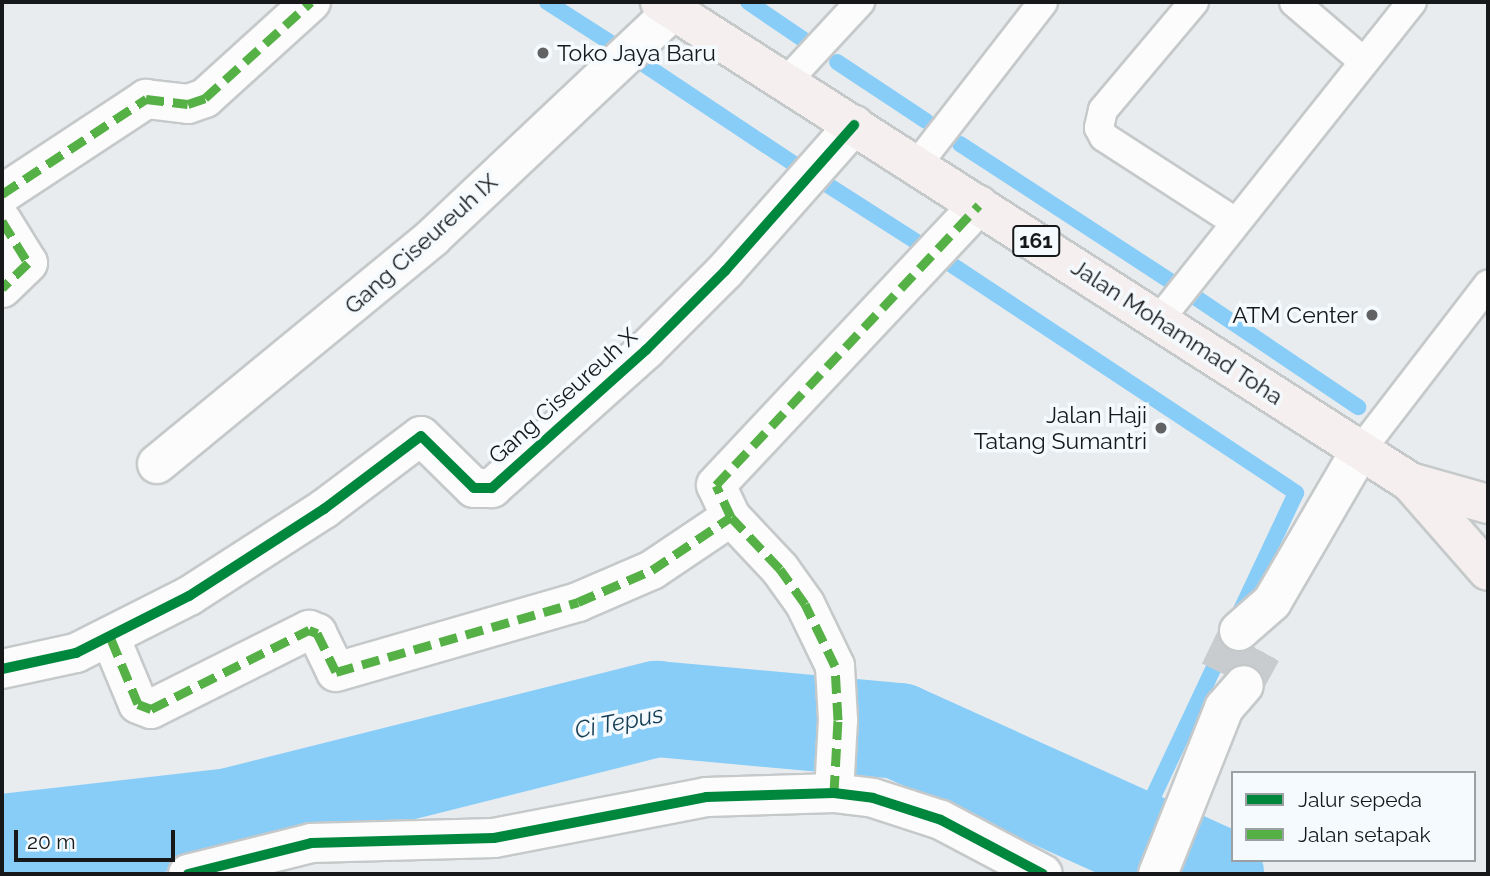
<!DOCTYPE html>
<html>
<head>
<meta charset="utf-8">
<style>
  body { margin:0 }
  #map { position:relative; width:1490px; height:876px; overflow:hidden; background:#e9ecee; font-family:Raleway,sans-serif }
  div>[style] { position:absolute }
  .stream>* { height:16px; margin:-8px; padding:0 8px; transform-origin:8px; border-radius:8px; background:#88cdf8 }
  .river>* { height:96px; margin:-48px; padding:0 48px; transform-origin:48px; border-radius:48px; background:#88cdf8 }
  .tertiary-tunnel>* { height:38px; margin-top:-19px; transform-origin:0; background:repeating-linear-gradient(90deg,#c9ccce 0 38px,transparent 0 57px) }
  .roads { filter:drop-shadow(2px 0 #c6c9ca) drop-shadow(-2px 0 #c6c9ca) drop-shadow(0 2px #c6c9ca) drop-shadow(0 -2px #c6c9ca) }
  .service>* { height:28px; margin:-14px; padding:0 14px; transform-origin:14px; border-radius:14px; background:#fcfcfc }
  .minor>* { height:38px; margin:-19px; padding:0 19px; transform-origin:19px; border-radius:19px; background:#fcfcfc }
  .tertiary>* { height:38px; margin:-19px; padding:0 19px; transform-origin:19px; border-radius:19px; background:#fcfcfc }
  .primary>* { height:38px; margin:-19px; padding:0 19px; transform-origin:19px; border-radius:19px; background:#f5efef }
  .quiet>* { height:9px; margin-top:-4.5px; transform-origin:0; background:repeating-linear-gradient(90deg,#55b145 0 18px,transparent 0 27px) }
  .cycleway>* { height:10px; margin:-5px; padding:0 5px; transform-origin:5px; border-radius:5px; background:#00873e }
  .dots>* { width:19px; height:19px; translate:-50% -50%; box-sizing:border-box; border:4px solid #f4fafe; border-radius:50% }
  span { translate:-50% -50%; white-space:nowrap; text-align:center; line-height:1.15; -webkit-text-stroke:7px #f4fafe; paint-order:stroke }
  .shield-label span { padding:2px 5px; background:#f4fafe; border:2px solid; border-radius:5px; -webkit-text-stroke-width:0 }
  .shield-label { font-size:21px; color:#161819; font-weight:700 }
  .poi-label { font-size:23px; color:#161819 }
  .left { translate:0 -50%; text-align:left }
  .right { translate:-100% -50%; text-align:right }
  .street-label { font-size:23px; color:#161819 }
  .water-label { font-size:24px; color:#143d55; font-style:italic }
  .frame { position:absolute; inset:0; border:4px solid #161819; pointer-events:none }
  .legend { position:absolute; left:1231px; top:771px; width:245px; height:91px; box-sizing:border-box; background:#f4fafe; border:2px solid #9ba0a2; margin:0; padding:9px 12px; list-style:none; font-size:21px; color:#161819 }
  .legend li { display:flex; align-items:center; gap:14px; height:35px }
  .legend b { width:35px; border:2px solid #9ba0a2 }
  .scale { position:absolute; left:14px; top:830px; width:161px; height:32px; box-sizing:border-box; border:4px solid #161819; border-top:0; padding-left:9px; font-size:21px; line-height:24px; white-space:nowrap; color:#161819; -webkit-text-stroke:5px #f4fafe; paint-order:stroke }
</style>
</head>
<body>
<div id="map">
  <div class="stream">
    <div style="left:547px;top:2px;width:83px;rotate:32.7deg"></div>
    <div style="left:748px;top:2px;width:68px;rotate:34.2deg"></div>
    <div style="left:639px;top:61px;width:186px;rotate:33.6deg"></div>
    <div style="left:837px;top:62px;width:107px;rotate:33.5deg"></div>
    <div style="left:960px;top:144px;width:254px;rotate:33.1deg"></div>
    <div style="left:823px;top:182px;width:115px;rotate:32.6deg"></div>
    <div style="left:946px;top:261px;width:420px;rotate:33.5deg"></div>
    <div style="left:1296px;top:493px;width:381px;rotate:115.2deg"></div>
    <div style="left:1195px;top:297px;width:197px;rotate:34deg"></div>
  </div>
  <div class="river">
    <div style="left:2px;top:842px;width:229px;rotate:-6.5deg"></div>
    <div style="left:230px;top:816px;width:440px;rotate:-14.1deg"></div>
    <div style="left:657px;top:709px;width:243px;rotate:5.2deg"></div>
    <div style="left:899px;top:731px;width:348px;rotate:24.3deg"></div>
  </div>
  <div class="tertiary-tunnel">
    <div style="left:1219px;top:672px;width:46px;rotate:-64deg"></div>
    <div style="left:1244px;top:685px;width:46px;rotate:-61.2deg"></div>
  </div>
  <div class="roads">
    <div class="service">
      <div style="left:1194px;top:2px;width:141px;rotate:130.1deg"></div>
      <div style="left:1103px;top:110px;width:18px;rotate:103deg"></div>
      <div style="left:1099px;top:128px;width:10px;rotate:61deg"></div>
      <div style="left:1104px;top:137px;width:155px;rotate:32.9deg"></div>
      <div style="left:1294px;top:2px;width:92px;rotate:40.6deg"></div>
      <div style="left:786px;top:82px;width:109px;rotate:-47.2deg"></div>
      <div style="left:916px;top:166px;width:207px;rotate:-52.2deg"></div>
      <div style="left:1159px;top:320px;width:406px;rotate:-51.5deg"></div>
      <div style="left:1360px;top:451px;width:210px;rotate:-52.4deg"></div>
    </div>
    <div class="minor">
      <div style="left:2px;top:194px;width:173px;rotate:-33.4deg"></div>
      <div style="left:146px;top:99px;width:42px;rotate:6.8deg"></div>
      <div style="left:188px;top:104px;width:18px;rotate:-19deg"></div>
      <div style="left:205px;top:98px;width:143px;rotate:-42.2deg"></div>
      <div style="left:2px;top:221px;width:49px;rotate:58.2deg"></div>
      <div style="left:28px;top:263px;width:36px;rotate:136deg"></div>
      <div style="left:157px;top:464px;width:357px;rotate:-39.4deg"></div>
      <div style="left:433px;top:237px;width:331px;rotate:-43.3deg"></div>
      <div style="left:111px;top:639px;width:70px;rotate:67.4deg"></div>
      <div style="left:138px;top:704px;width:14px;rotate:21deg"></div>
      <div style="left:151px;top:709px;width:177px;rotate:-26.6deg"></div>
      <div style="left:309px;top:630px;width:9px;rotate:21deg"></div>
      <div style="left:317px;top:633px;width:43px;rotate:64deg"></div>
      <div style="left:336px;top:672px;width:252px;rotate:-16.1deg"></div>
      <div style="left:578px;top:602px;width:81px;rotate:-23.4deg"></div>
      <div style="left:652px;top:570px;width:95px;rotate:-33.9deg"></div>
      <div style="left:2px;top:669px;width:76px;rotate:-12.2deg"></div>
      <div style="left:76px;top:653px;width:127px;rotate:-26.8deg"></div>
      <div style="left:189px;top:596px;width:161px;rotate:-32.8deg"></div>
      <div style="left:324px;top:509px;width:121px;rotate:-37deg"></div>
      <div style="left:421px;top:436px;width:74px;rotate:44.5deg"></div>
      <div style="left:474px;top:488px;width:18px"></div>
      <div style="left:492px;top:488px;width:207px;rotate:-41.9deg"></div>
      <div style="left:646px;top:350px;width:112px;rotate:-45deg"></div>
      <div style="left:725px;top:271px;width:195px;rotate:-48.5deg"></div>
      <div style="left:834px;top:793px;width:73px;rotate:-86.9deg"></div>
      <div style="left:838px;top:720px;width:54px;rotate:-93.2deg"></div>
      <div style="left:835px;top:666px;width:69px;rotate:-115.8deg"></div>
      <div style="left:805px;top:604px;width:43px;rotate:-125.5deg"></div>
      <div style="left:780px;top:569px;width:71px;rotate:-133.3deg"></div>
      <div style="left:731px;top:517px;width:35px;rotate:-115deg"></div>
      <div style="left:716px;top:485px;width:384px;rotate:-46.8deg"></div>
      <div style="left:188px;top:874px;width:127px;rotate:-14.1deg"></div>
      <div style="left:311px;top:843px;width:183px;rotate:-1.6deg"></div>
      <div style="left:494px;top:838px;width:216px;rotate:-10.9deg"></div>
      <div style="left:706px;top:797px;width:128px;rotate:-1.8deg"></div>
      <div style="left:834px;top:793px;width:39px;rotate:7deg"></div>
      <div style="left:873px;top:798px;width:71px;rotate:17.9deg"></div>
      <div style="left:941px;top:820px;width:115px;rotate:27.9deg"></div>
    </div>
    <div class="tertiary">
      <div style="left:1239px;top:631px;width:44px;rotate:-41.3deg"></div>
      <div style="left:1272px;top:602px;width:175px;rotate:-59.8deg"></div>
      <div style="left:1158px;top:874px;width:179px;rotate:-68.3deg"></div>
      <div style="left:1224px;top:708px;width:30px;rotate:-49deg"></div>
    </div>
    <div class="primary">
      <div style="left:660px;top:2px;width:890px;rotate:32.62deg"></div>
      <div style="left:1410px;top:482px;width:118px;rotate:48.8deg"></div>
      <div style="left:1410px;top:482px;width:81px;rotate:15.8deg"></div>
    </div>
  </div>
  <div class="quiet">
    <div style="left:2px;top:194px;width:173px;rotate:-33.4deg"></div>
    <div style="left:146px;top:99px;width:42px;rotate:6.8deg"></div>
    <div style="left:188px;top:104px;width:18px;rotate:-19deg"></div>
    <div style="left:205px;top:98px;width:143px;rotate:-42.2deg"></div>
    <div style="left:2px;top:221px;width:49px;rotate:58.2deg"></div>
    <div style="left:28px;top:263px;width:36px;rotate:136deg"></div>
    <div style="left:111px;top:639px;width:70px;rotate:67.4deg"></div>
    <div style="left:138px;top:704px;width:14px;rotate:21deg"></div>
    <div style="left:151px;top:709px;width:177px;rotate:-26.6deg"></div>
    <div style="left:309px;top:630px;width:9px;rotate:21deg"></div>
    <div style="left:317px;top:633px;width:43px;rotate:64deg"></div>
    <div style="left:336px;top:672px;width:252px;rotate:-16.1deg"></div>
    <div style="left:578px;top:602px;width:81px;rotate:-23.4deg"></div>
    <div style="left:652px;top:570px;width:95px;rotate:-33.9deg"></div>
    <div style="left:834px;top:793px;width:73px;rotate:-86.9deg"></div>
    <div style="left:838px;top:720px;width:54px;rotate:-93.2deg"></div>
    <div style="left:835px;top:666px;width:69px;rotate:-115.8deg"></div>
    <div style="left:805px;top:604px;width:43px;rotate:-125.5deg"></div>
    <div style="left:780px;top:569px;width:71px;rotate:-133.3deg"></div>
    <div style="left:731px;top:517px;width:35px;rotate:-115deg"></div>
    <div style="left:716px;top:485px;width:384px;rotate:-46.8deg"></div>
  </div>
  <div class="cycleway">
    <div style="left:2px;top:669px;width:76px;rotate:-12.2deg"></div>
    <div style="left:76px;top:653px;width:127px;rotate:-26.8deg"></div>
    <div style="left:189px;top:596px;width:161px;rotate:-32.8deg"></div>
    <div style="left:324px;top:509px;width:121px;rotate:-37deg"></div>
    <div style="left:421px;top:436px;width:74px;rotate:44.5deg"></div>
    <div style="left:474px;top:488px;width:18px"></div>
    <div style="left:492px;top:488px;width:207px;rotate:-41.9deg"></div>
    <div style="left:646px;top:350px;width:112px;rotate:-45deg"></div>
    <div style="left:725px;top:271px;width:195px;rotate:-48.5deg"></div>
    <div style="left:188px;top:874px;width:127px;rotate:-14.1deg"></div>
    <div style="left:311px;top:843px;width:183px;rotate:-1.6deg"></div>
    <div style="left:494px;top:838px;width:216px;rotate:-10.9deg"></div>
    <div style="left:706px;top:797px;width:128px;rotate:-1.8deg"></div>
    <div style="left:834px;top:793px;width:39px;rotate:7deg"></div>
    <div style="left:873px;top:798px;width:71px;rotate:17.9deg"></div>
    <div style="left:941px;top:820px;width:115px;rotate:27.9deg"></div>
  </div>
  <div class="dots">
    <div style="left:543px;top:53px;background:#606264"></div>
    <div style="left:1372px;top:315px;background:#606264"></div>
    <div style="left:1161px;top:428px;background:#606264"></div>
  </div>
  <div class="shield-label">
    <span style="left:1036px;top:241px">161</span>
  </div>
  <div class="poi-label">
    <span class="left" style="left:557px;top:53px">Toko Jaya Baru</span>
    <span class="right" style="left:1358px;top:315px">ATM Center</span>
    <span class="right" style="left:1147px;top:428px">Jalan Haji<br>Tatang Sumantri</span>
  </div>
  <div class="street-label">
    <span style="left:421px;top:244px;rotate:-42deg">Gang Ciseureuh IX</span>
    <span style="left:1177px;top:332px;rotate:33deg">Jalan Mohammad Toha</span>
    <span style="left:563px;top:396px;rotate:-42deg">Gang Ciseureuh X</span>
  </div>
  <div class="water-label">
    <span style="left:619px;top:722px;rotate:-11deg">Ci Tepus</span>
  </div>
  <div class="frame"></div>
  <ul class="legend">
  <li><b style="height:9px;background:#00873e"></b>Jalur sepeda</li>
  <li><b style="height:9px;background:#55b145"></b>Jalan setapak</li>
  </ul>
  <div class="scale">20 m</div>
</div>
</body>
</html>
